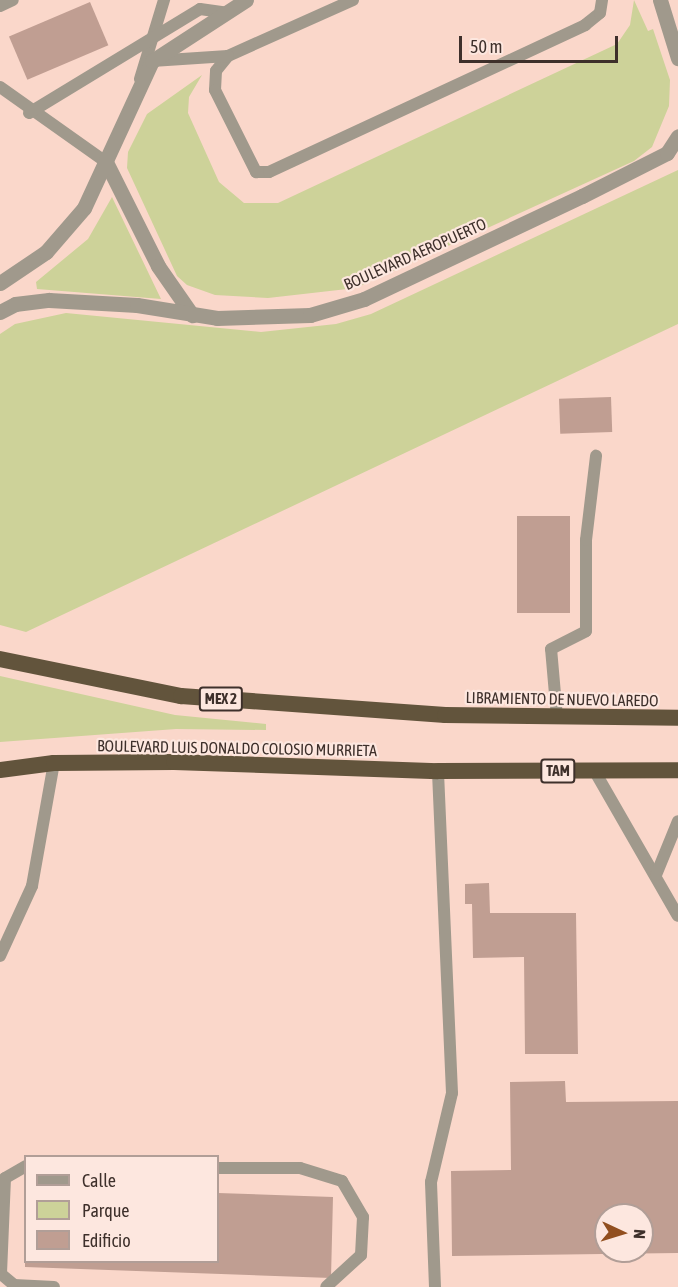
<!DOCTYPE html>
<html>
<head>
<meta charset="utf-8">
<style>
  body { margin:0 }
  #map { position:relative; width:678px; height:1287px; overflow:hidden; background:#fad7ca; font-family:"Asap Condensed",sans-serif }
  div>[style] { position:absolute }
  .green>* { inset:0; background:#cdd299 }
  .building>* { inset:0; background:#c09e92; transform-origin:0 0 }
  .service>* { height:12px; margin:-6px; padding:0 6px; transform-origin:6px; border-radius:6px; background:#a0998c }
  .minor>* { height:15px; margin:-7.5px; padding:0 7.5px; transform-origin:7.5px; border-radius:7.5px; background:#a0998c }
  .trunk>* { height:16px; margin:-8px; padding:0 8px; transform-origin:8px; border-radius:8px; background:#62543c }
  span { translate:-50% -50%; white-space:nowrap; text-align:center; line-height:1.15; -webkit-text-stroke:4.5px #fde7df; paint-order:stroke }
  .shield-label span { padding:2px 4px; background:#fde7df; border:2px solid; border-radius:4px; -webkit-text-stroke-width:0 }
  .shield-label { font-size:15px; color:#3e302b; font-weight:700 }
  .street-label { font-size:16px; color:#3e302b }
  .legend { position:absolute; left:24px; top:1155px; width:195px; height:108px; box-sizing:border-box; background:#fde7df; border:2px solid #b19e97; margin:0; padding:8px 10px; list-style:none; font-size:18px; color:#3e302b }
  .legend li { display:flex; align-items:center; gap:12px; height:30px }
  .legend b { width:30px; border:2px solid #b19e97 }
  .north { position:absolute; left:594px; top:1203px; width:60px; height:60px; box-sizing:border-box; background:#fde7df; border:2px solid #b19e97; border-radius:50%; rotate:94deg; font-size:16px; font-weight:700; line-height:24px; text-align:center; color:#3e302b }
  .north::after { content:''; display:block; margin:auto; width:21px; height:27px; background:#924f1f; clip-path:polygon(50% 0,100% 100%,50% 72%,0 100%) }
  .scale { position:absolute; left:459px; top:36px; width:159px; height:27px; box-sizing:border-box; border:3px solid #3e302b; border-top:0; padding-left:8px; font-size:18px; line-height:21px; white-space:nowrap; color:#3e302b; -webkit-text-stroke:4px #fde7df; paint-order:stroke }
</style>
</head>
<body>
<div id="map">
  <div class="green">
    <div style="clip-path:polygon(634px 0,648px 31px,653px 29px,670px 80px,669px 106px,652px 147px,634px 161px,356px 288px,268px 298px,215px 295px,187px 285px,177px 276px,127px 168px,128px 152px,147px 114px,202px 75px,189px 97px,188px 113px,219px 182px,244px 203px,278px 203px,617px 44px,630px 25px)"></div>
    <div style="clip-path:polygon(678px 170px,678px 324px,26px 632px,0 625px,0 334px,15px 324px,66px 313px,261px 332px,336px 324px,371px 314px)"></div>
    <div style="clip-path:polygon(112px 197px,161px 299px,37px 289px,36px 282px,88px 239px)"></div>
    <div style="clip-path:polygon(0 676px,175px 715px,266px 724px,266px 730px,176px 729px,0 742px)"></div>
  </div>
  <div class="building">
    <div style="left:90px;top:2px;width:47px;height:88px;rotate:67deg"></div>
    <div style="left:611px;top:397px;width:35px;height:52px;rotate:88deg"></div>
    <div style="left:517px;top:516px;width:53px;height:97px"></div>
    <div style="clip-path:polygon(489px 883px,490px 913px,576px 913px,578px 1054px,525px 1054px,524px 957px,473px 958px,472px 904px,465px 904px,465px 884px)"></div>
    <div style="clip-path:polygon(evenodd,565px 1081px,566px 1102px,678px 1101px,678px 1253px,452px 1256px,451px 1171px,511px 1170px,510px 1082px,565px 1081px,606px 1215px,642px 1215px,642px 1251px,606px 1251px,606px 1215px)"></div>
    <div style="clip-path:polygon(218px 1193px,333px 1197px,331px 1278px,25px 1267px,25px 1262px,218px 1262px)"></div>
  </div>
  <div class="service">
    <div style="left:353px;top:0;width:137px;rotate:155.9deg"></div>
    <div style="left:228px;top:56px;width:19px;rotate:129deg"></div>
    <div style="left:216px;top:71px;width:19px;rotate:93deg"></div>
    <div style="left:215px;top:90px;width:92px;rotate:63.4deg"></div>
    <div style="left:256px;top:172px;width:13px"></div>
    <div style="left:269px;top:172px;width:349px;rotate:-24.9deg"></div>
    <div style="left:585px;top:25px;width:19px;rotate:-39deg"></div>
    <div style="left:600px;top:13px;width:13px;rotate:-81deg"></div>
    <div style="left:0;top:6px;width:14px;rotate:-25deg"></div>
    <div style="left:152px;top:61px;width:76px;rotate:-3.8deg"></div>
    <div style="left:140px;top:79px;width:83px;rotate:-73.1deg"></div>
    <div style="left:0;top:87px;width:130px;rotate:35.3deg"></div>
    <div style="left:29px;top:113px;width:200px;rotate:-31.3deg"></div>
    <div style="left:200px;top:9px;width:27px;rotate:8deg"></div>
    <div style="left:557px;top:717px;width:68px;rotate:-95deg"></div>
    <div style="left:551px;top:649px;width:39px;rotate:-27deg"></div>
    <div style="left:586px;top:631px;width:91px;rotate:-90deg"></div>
    <div style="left:586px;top:540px;width:85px;rotate:-83.2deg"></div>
    <div style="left:594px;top:770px;width:168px;rotate:60.1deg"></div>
    <div style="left:656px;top:875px;width:58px;rotate:-67.8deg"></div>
    <div style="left:0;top:956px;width:77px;rotate:-65.4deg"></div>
    <div style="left:32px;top:886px;width:125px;rotate:-79.9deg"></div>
    <div style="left:26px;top:1166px;width:24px;rotate:150deg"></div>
    <div style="left:5px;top:1178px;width:96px;rotate:92.4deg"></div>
    <div style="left:1px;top:1274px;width:17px;rotate:40deg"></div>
    <div style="left:14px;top:1285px;width:40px;rotate:2.9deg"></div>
    <div style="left:218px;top:1168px;width:82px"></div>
    <div style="left:300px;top:1168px;width:44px;rotate:17.2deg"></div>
    <div style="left:342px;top:1181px;width:42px;rotate:59.7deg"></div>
    <div style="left:363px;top:1217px;width:38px;rotate:93deg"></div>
    <div style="left:361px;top:1255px;width:47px;rotate:137.6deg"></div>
    <div style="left:435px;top:1287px;width:105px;rotate:-92.2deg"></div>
    <div style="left:431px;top:1182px;width:91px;rotate:-76.7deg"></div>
    <div style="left:452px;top:1093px;width:322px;rotate:-92.5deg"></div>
  </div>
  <div class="minor">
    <div style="left:660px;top:0;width:61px;rotate:72.8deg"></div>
    <div style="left:106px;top:162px;width:116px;rotate:63.4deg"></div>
    <div style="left:158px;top:266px;width:60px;rotate:55.2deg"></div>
    <div style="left:0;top:283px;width:55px;rotate:-34deg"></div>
    <div style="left:46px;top:252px;width:58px;rotate:-49.2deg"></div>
    <div style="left:84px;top:208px;width:162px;rotate:-65.2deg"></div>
    <div style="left:152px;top:61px;width:112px;rotate:-33deg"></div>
    <div style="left:0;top:312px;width:17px;rotate:-28deg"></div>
    <div style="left:15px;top:304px;width:34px;rotate:-7deg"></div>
    <div style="left:49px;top:300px;width:88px;rotate:3.3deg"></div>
    <div style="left:137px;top:305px;width:81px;rotate:9.2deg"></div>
    <div style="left:217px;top:318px;width:93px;rotate:-1.8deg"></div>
    <div style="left:310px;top:315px;width:56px;rotate:-16.5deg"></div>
    <div style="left:364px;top:299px;width:241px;rotate:-25.3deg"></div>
    <div style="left:582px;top:196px;width:95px;rotate:-26.8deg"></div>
    <div style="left:667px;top:153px;width:20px;rotate:-57deg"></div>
  </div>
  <div class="trunk">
    <div style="left:0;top:659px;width:185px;rotate:11.6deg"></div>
    <div style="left:181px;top:696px;width:265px;rotate:4.1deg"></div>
    <div style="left:445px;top:715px;width:233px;rotate:0.7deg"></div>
    <div style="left:0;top:770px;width:54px;rotate:-7.4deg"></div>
    <div style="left:54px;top:763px;width:120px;rotate:-0.5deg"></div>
    <div style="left:174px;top:762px;width:264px;rotate:2deg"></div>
    <div style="left:438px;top:771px;width:240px;rotate:-0.2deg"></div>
  </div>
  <div class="shield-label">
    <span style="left:221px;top:699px">MEX 2</span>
    <span style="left:558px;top:771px">TAM</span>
  </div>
  <div class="street-label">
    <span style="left:415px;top:254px;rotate:-24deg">BOULEVARD AEROPUERTO</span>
    <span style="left:562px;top:699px;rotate:1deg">LIBRAMIENTO DE NUEVO LAREDO</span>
    <span style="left:237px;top:748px;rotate:1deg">BOULEVARD LUIS DONALDO COLOSIO MURRIETA</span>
  </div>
  <ul class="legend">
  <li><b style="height:8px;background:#a0998c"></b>Calle</li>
  <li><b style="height:16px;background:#cdd299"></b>Parque</li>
  <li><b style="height:16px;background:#c09e92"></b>Edificio</li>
  </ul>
  <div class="north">N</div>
  <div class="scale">50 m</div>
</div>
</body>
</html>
